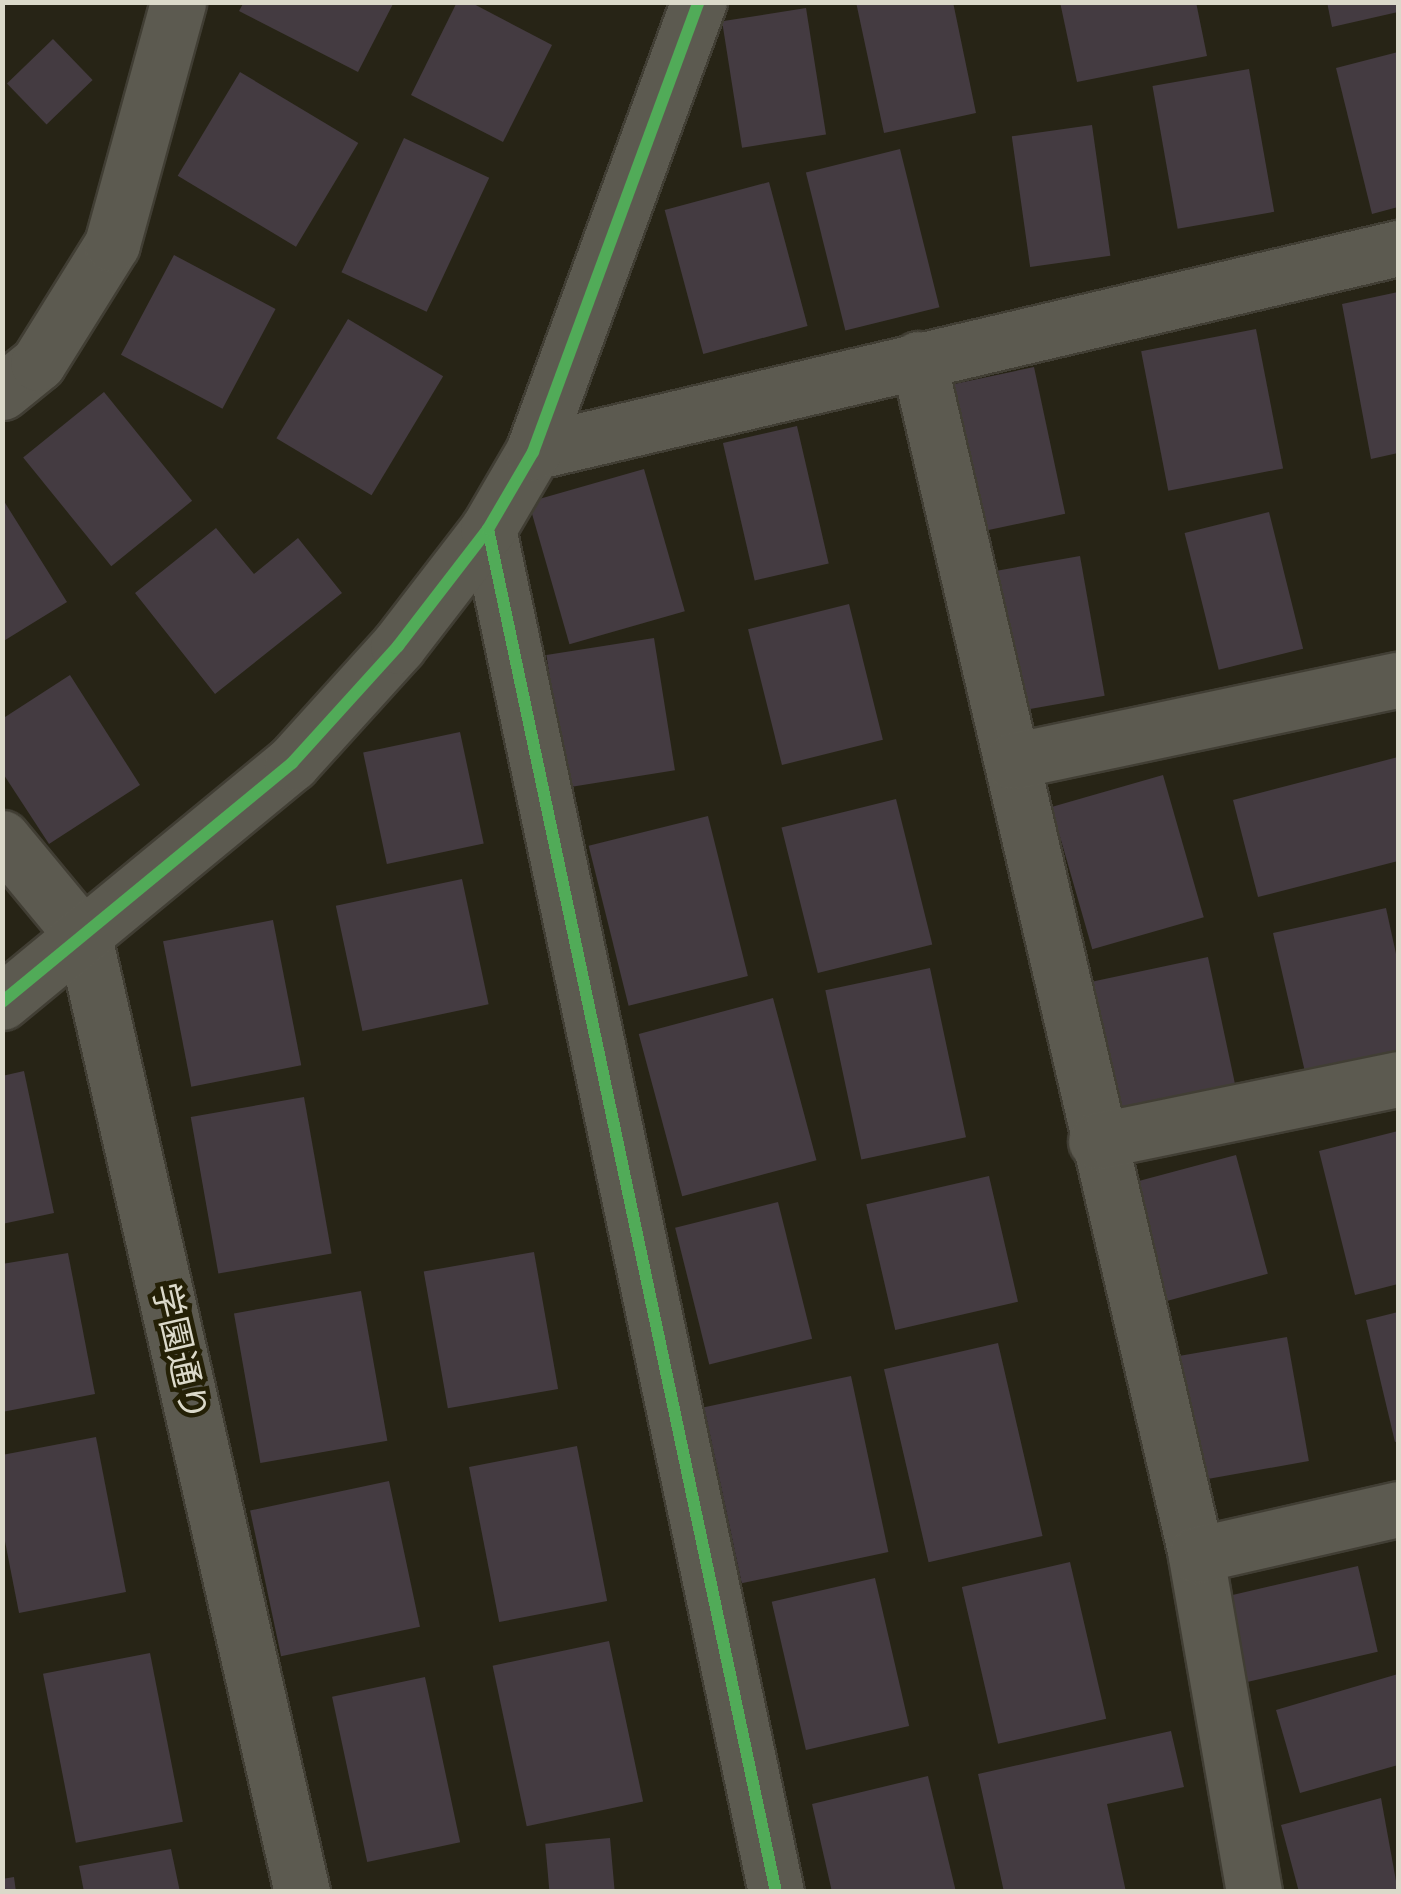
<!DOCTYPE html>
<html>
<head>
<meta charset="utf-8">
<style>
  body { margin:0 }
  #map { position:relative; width:1401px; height:1894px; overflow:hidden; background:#272416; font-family:Signika,"Noto Sans JP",sans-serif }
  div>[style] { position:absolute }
  .building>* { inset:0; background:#443b41; transform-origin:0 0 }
  .roads { filter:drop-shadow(2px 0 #413e34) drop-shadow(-2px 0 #413e34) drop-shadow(0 2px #413e34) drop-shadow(0 -2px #413e34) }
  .minor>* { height:55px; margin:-27.5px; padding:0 27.5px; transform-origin:27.5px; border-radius:27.5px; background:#5c5a50 }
  .cycleway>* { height:12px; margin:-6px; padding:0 6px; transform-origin:6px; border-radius:6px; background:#51ab58 }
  span { translate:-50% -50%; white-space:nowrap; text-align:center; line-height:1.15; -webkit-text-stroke:9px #242006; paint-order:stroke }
  .street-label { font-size:35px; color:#dbd9ca }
  .frame { position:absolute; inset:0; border:5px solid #dbd9ca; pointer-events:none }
</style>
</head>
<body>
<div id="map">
  <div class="building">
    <div style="clip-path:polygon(244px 2px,394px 2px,358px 72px,239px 11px)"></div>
    <div style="clip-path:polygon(457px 2px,470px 2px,552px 45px,503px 142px,411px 95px)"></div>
    <div style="clip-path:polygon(856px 2px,953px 2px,976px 113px,884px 133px)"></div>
    <div style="clip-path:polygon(1060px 2px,1196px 2px,1207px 56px,1077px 82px)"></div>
    <div style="clip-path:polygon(1327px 2px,1398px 2px,1398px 12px,1332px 27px)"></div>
    <div style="left:806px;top:8px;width:128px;height:85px;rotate:81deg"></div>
    <div style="left:53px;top:39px;width:57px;height:64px;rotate:46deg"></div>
    <div style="clip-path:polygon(1398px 52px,1398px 207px,1372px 214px,1336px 68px)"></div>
    <div style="left:1249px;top:69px;width:145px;height:98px;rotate:80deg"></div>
    <div style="left:240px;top:72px;width:138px;height:121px;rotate:31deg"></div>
    <div style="left:1092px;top:125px;width:132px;height:81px;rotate:82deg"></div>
    <div style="left:404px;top:138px;width:94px;height:148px;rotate:25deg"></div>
    <div style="left:900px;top:149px;width:163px;height:97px;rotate:76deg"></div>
    <div style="left:769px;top:182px;width:149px;height:108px;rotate:75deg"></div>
    <div style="left:174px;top:255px;width:115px;height:113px;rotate:28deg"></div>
    <div style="clip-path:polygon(1398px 292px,1398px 453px,1371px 459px,1342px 304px)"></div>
    <div style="left:348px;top:319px;width:111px;height:139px;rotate:31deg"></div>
    <div style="left:1256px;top:329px;width:142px;height:117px;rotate:79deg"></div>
    <div style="left:1034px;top:367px;width:150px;height:107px;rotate:78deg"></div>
    <div style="left:104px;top:392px;width:140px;height:104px;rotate:51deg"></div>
    <div style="left:797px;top:426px;width:141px;height:76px;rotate:77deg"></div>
    <div style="left:644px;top:469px;width:148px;height:120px;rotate:74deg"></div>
    <div style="clip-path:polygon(2px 498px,67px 602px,2px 642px)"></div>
    <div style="left:1269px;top:512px;width:141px;height:87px;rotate:76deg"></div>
    <div style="clip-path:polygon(216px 528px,254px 574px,298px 538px,342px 593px,215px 694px,135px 593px)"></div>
    <div style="left:1080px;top:556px;width:142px;height:96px;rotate:80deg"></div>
    <div style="left:849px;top:604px;width:140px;height:104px;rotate:76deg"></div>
    <div style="left:654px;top:638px;width:134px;height:109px;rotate:81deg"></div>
    <div style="clip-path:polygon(70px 675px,140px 785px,49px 844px,2px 772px,2px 719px)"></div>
    <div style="left:460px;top:732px;width:114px;height:99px;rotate:78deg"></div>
    <div style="clip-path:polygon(1398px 757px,1398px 861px,1258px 897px,1233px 800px)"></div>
    <div style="left:1163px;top:775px;width:148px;height:116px;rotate:74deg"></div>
    <div style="left:896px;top:799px;width:150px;height:118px;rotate:76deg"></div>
    <div style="left:708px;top:816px;width:165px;height:123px;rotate:76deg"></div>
    <div style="left:462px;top:879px;width:128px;height:129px;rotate:78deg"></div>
    <div style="clip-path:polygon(1386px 908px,1398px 963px,1398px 1051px,1305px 1072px,1273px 933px)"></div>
    <div style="left:273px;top:920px;width:148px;height:112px;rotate:79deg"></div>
    <div style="left:1208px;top:957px;width:132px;height:138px;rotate:78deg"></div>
    <div style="left:930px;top:968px;width:173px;height:107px;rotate:78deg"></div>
    <div style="left:773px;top:998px;width:168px;height:139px;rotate:75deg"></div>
    <div style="clip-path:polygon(24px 1071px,54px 1213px,2px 1224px,2px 1076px)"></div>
    <div style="left:304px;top:1097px;width:159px;height:115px;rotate:80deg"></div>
    <div style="clip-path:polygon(1398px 1131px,1398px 1284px,1355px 1295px,1319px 1151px)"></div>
    <div style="left:1236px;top:1155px;width:123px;height:121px;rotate:75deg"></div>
    <div style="left:989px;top:1176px;width:129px;height:126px;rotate:77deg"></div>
    <div style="left:778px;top:1202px;width:141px;height:106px;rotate:76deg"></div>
    <div style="left:534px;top:1252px;width:139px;height:112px;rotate:80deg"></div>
    <div style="clip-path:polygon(68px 1253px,95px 1394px,2px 1412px,2px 1264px)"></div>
    <div style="left:361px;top:1291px;width:152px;height:129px;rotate:80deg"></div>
    <div style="clip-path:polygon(1398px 1312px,1398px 1441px,1395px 1442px,1366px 1320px)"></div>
    <div style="left:1287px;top:1337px;width:126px;height:117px;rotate:80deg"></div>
    <div style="left:998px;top:1343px;width:198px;height:117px;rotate:77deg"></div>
    <div style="left:851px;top:1376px;width:180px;height:150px;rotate:78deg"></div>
    <div style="clip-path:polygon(96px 1437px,126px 1592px,19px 1613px,2px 1526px,2px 1455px)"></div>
    <div style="left:577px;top:1446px;width:158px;height:110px;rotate:79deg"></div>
    <div style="left:389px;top:1481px;width:149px;height:142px;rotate:78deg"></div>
    <div style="left:1070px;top:1562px;width:161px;height:111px;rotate:77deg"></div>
    <div style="left:1358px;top:1566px;width:88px;height:143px;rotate:77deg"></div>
    <div style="left:875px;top:1578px;width:152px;height:106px;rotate:77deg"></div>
    <div style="left:609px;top:1641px;width:164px;height:119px;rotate:78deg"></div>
    <div style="left:150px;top:1653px;width:172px;height:109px;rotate:79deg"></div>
    <div style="clip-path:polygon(1398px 1674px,1398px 1765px,1300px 1793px,1276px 1710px)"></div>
    <div style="left:425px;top:1677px;width:169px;height:95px;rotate:78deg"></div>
    <div style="clip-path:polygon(1171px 1731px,1184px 1787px,1107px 1804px,1126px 1892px,1004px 1892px,978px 1774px)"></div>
    <div style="clip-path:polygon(928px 1776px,956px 1892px,832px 1892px,812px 1804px)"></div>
    <div style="clip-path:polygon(1381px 1798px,1398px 1892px,1299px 1892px,1281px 1825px)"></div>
    <div style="left:610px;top:1838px;width:54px;height:65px;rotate:85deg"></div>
    <div style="clip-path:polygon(171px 1849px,180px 1892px,84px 1892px,79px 1866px)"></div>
    <div style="clip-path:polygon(14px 1877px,16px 1892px,2px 1892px,2px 1879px)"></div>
  </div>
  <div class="roads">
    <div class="minor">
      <div style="left:918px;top:359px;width:1228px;rotate:76.91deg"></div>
      <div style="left:2px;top:392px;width:46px;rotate:-38.9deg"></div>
      <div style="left:38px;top:363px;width:140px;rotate:-58.1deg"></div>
      <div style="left:112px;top:244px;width:251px;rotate:-74.7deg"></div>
      <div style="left:533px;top:452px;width:889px;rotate:-13.27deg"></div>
      <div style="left:488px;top:529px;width:1393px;rotate:78.07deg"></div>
      <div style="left:1012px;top:761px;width:394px;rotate:-11.9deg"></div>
      <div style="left:2px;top:838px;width:129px;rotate:50.4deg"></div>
      <div style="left:84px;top:937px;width:980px;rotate:77.14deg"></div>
      <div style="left:2px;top:1002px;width:376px;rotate:-39.5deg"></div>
      <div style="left:292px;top:763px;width:158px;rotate:-47.8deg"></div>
      <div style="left:398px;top:646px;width:148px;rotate:-52.4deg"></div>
      <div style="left:488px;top:529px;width:89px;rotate:-59.7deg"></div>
      <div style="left:533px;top:452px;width:480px;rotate:-69.8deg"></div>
      <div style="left:1096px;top:1141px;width:308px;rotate:-11.6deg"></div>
      <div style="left:1254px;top:1892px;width:342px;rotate:-99.8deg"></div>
      <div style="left:1196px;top:1555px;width:207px;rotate:-12.8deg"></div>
    </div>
  </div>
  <div class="cycleway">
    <div style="left:488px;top:529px;width:1393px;rotate:78.07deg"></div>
    <div style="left:2px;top:1002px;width:376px;rotate:-39.5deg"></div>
    <div style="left:292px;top:763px;width:158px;rotate:-47.8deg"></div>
    <div style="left:398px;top:646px;width:148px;rotate:-52.4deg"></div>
    <div style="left:488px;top:529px;width:89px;rotate:-59.7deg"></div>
    <div style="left:533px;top:452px;width:480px;rotate:-69.8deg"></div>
  </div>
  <div class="street-label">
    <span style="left:179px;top:1352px;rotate:77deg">学園通り</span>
  </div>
  <div class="frame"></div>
</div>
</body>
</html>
